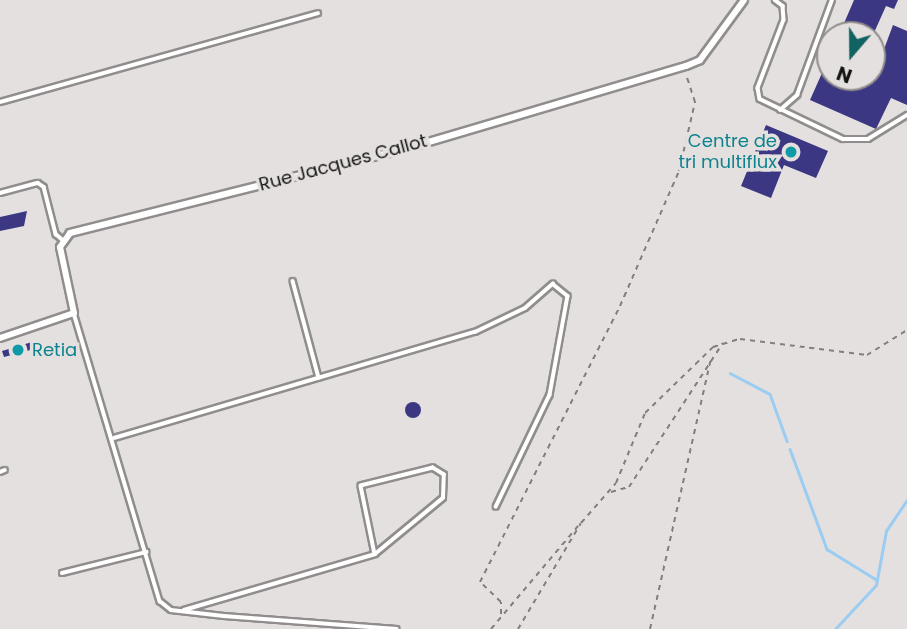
<!DOCTYPE html>
<html>
<head>
<meta charset="utf-8">
<style>
  body { margin:0 }
  #map { position:relative; width:907px; height:629px; overflow:hidden; background:#e4e0df; font-family:Poppins,sans-serif }
  div>[style] { position:absolute }
  .stream>* { height:2.5px; margin:-1.25px; padding:0 1.25px; transform-origin:1.25px; border-radius:1.25px; background:#9bccf2 }
  .building>* { inset:0; background:#3c3783 }
  .round { border-radius:50% }
  .path>* { height:2px; margin-top:-1px; transform-origin:0; background:repeating-linear-gradient(90deg,#817f7e 0 5px,transparent 0 10px) }
  .roads { filter:drop-shadow(2px 0 #908d8c) drop-shadow(-2px 0 #908d8c) drop-shadow(0 2px #908d8c) drop-shadow(0 -2px #908d8c) }
  .service>* { height:3.5px; margin:-1.75px; padding:0 1.75px; transform-origin:1.75px; border-radius:1.75px; background:#fff }
  .minor>* { height:6px; margin:-3px; padding:0 3px; transform-origin:3px; border-radius:3px; background:#fff }
  .dots>* { width:19px; height:19px; translate:-50% -50%; box-sizing:border-box; border:4px solid #e4e0df; border-radius:50% }
  span { translate:-50% -50%; white-space:nowrap; text-align:center; line-height:1.15; -webkit-text-stroke:7px #e4e0df; paint-order:stroke }
  .culture-label { font-size:18px; color:#0d838f }
  .right { translate:-100% -50%; text-align:right }
  .left { translate:0 -50%; text-align:left }
  .street-label { font-size:18px; color:#141313 }
  .north { position:absolute; left:816px; top:21px; width:70px; height:70px; box-sizing:border-box; background:#e4e0df; border:2px solid #918e8d; border-radius:50%; rotate:200deg; font-size:19px; font-weight:700; line-height:28px; text-align:center; color:#141313 }
  .north::after { content:''; display:block; margin:auto; width:24px; height:32px; background:#116263; clip-path:polygon(50% 0,100% 100%,50% 72%,0 100%) }
</style>
</head>
<body>
<div id="map">
  <div class="stream">
    <div style="left:730px;top:373px;width:45px;rotate:27.7deg"></div>
    <div style="left:770px;top:394px;width:50px;rotate:70.1deg"></div>
    <div style="left:790px;top:449px;width:107px;rotate:69.7deg"></div>
    <div style="left:827px;top:549px;width:59px;rotate:31.8deg"></div>
    <div style="left:835px;top:629px;width:60px;rotate:-47deg"></div>
    <div style="left:876px;top:585px;width:55px;rotate:-79.5deg"></div>
    <div style="left:886px;top:531px;width:37px;rotate:-56deg"></div>
  </div>
  <div class="building">
    <div style="clip-path:polygon(854px 0,898px 0,894px 9px,886px 6px,873px 35px,839px 35px)"></div>
    <div style="clip-path:polygon(893px 25px,907px 31px,907px 105px,891px 98px,876px 129px,810px 100px,830px 55px,830px 77px,871px 84px)"></div>
    <div style="clip-path:polygon(766px 125px,828px 151px,816px 178px,784px 165px,771px 198px,741px 186px)"></div>
    <div style="clip-path:polygon(27px 211px,24px 226px,0 231px,0 217px)"></div>
    <div style="clip-path:polygon(32px 342px,34px 349px,4px 357px,2px 351px)"></div>
    <div class="round" style="left:405px;top:402px;width:16px;height:16px"></div>
  </div>
  <div class="path">
    <div style="left:611px;top:492px;width:19px;rotate:-16deg"></div>
    <div style="left:629px;top:487px;width:172px;rotate:-56.9deg"></div>
    <div style="left:501px;top:614px;width:12px;rotate:-90deg"></div>
    <div style="left:501px;top:602px;width:29px;rotate:-136deg"></div>
    <div style="left:480px;top:582px;width:309px;rotate:-63.1deg"></div>
    <div style="left:620px;top:306px;width:147px;rotate:-66.4deg"></div>
    <div style="left:679px;top:171px;width:71px;rotate:-76.9deg"></div>
    <div style="left:695px;top:102px;width:28px;rotate:-108deg"></div>
    <div style="left:491px;top:629px;width:135px;rotate:-49.8deg"></div>
    <div style="left:518px;top:629px;width:123px;rotate:-59.3deg"></div>
    <div style="left:581px;top:523px;width:53px;rotate:-48.8deg"></div>
    <div style="left:616px;top:483px;width:76px;rotate:-67.5deg"></div>
    <div style="left:645px;top:413px;width:95px;rotate:-44.1deg"></div>
    <div style="left:713px;top:347px;width:28px;rotate:-17deg"></div>
    <div style="left:740px;top:339px;width:128px;rotate:7.2deg"></div>
    <div style="left:867px;top:355px;width:47px;rotate:-32deg"></div>
    <div style="left:650px;top:629px;width:277px;rotate:-77.3deg"></div>
  </div>
  <div class="roads">
    <div class="service">
      <div style="left:775px;top:0;width:10px;rotate:37deg"></div>
      <div style="left:783px;top:6px;width:14px;rotate:86deg"></div>
      <div style="left:784px;top:20px;width:73px;rotate:110.9deg"></div>
      <div style="left:758px;top:88px;width:11px;rotate:80deg"></div>
      <div style="left:760px;top:99px;width:92px;rotate:25.7deg"></div>
      <div style="left:843px;top:139px;width:25px"></div>
      <div style="left:868px;top:139px;width:46px;rotate:-31.6deg"></div>
      <div style="left:0;top:102px;width:330px;rotate:-15.6deg"></div>
      <div style="left:780px;top:110px;width:23px;rotate:-41deg"></div>
      <div style="left:797px;top:95px;width:101px;rotate:-69.8deg"></div>
      <div style="left:0;top:193px;width:39px;rotate:-15deg"></div>
      <div style="left:38px;top:183px;width:7px;rotate:34deg"></div>
      <div style="left:44px;top:187px;width:49px;rotate:75.7deg"></div>
      <div style="left:56px;top:234px;width:9px;rotate:41deg"></div>
      <div style="left:293px;top:281px;width:100px;rotate:75deg"></div>
      <div style="left:74px;top:313px;width:301px;rotate:73.4deg"></div>
      <div style="left:160px;top:601px;width:14px;rotate:39deg"></div>
      <div style="left:171px;top:610px;width:53px;rotate:6.5deg"></div>
      <div style="left:224px;top:616px;width:173px;rotate:4.3deg"></div>
      <div style="left:114px;top:438px;width:376px;rotate:-16.4deg"></div>
      <div style="left:475px;top:332px;width:55px;rotate:-25.6deg"></div>
      <div style="left:525px;top:308px;width:37px;rotate:-41deg"></div>
      <div style="left:553px;top:284px;width:19px;rotate:39deg"></div>
      <div style="left:568px;top:296px;width:101px;rotate:100.3deg"></div>
      <div style="left:550px;top:395px;width:124px;rotate:115.7deg"></div>
      <div style="left:0;top:472px;width:5px;rotate:-22deg"></div>
      <div style="left:62px;top:573px;width:87px;rotate:-14deg"></div>
      <div style="left:184px;top:610px;width:199px;rotate:-16.3deg"></div>
      <div style="left:375px;top:554px;width:88px;rotate:-39.5deg"></div>
      <div style="left:443px;top:498px;width:23px;rotate:-88deg"></div>
      <div style="left:444px;top:475px;width:13px;rotate:-148deg"></div>
      <div style="left:433px;top:468px;width:74px;rotate:166deg"></div>
      <div style="left:361px;top:486px;width:69px;rotate:78.4deg"></div>
    </div>
    <div class="minor">
      <div style="left:0;top:338px;width:78px;rotate:-18.7deg"></div>
      <div style="left:74px;top:313px;width:67px;rotate:-102deg"></div>
      <div style="left:60px;top:247px;width:17px;rotate:-54deg"></div>
      <div style="left:70px;top:233px;width:345px;rotate:-14.1deg"></div>
      <div style="left:405px;top:149px;width:293px;rotate:-16.5deg"></div>
      <div style="left:686px;top:66px;width:15px;rotate:-23deg"></div>
      <div style="left:700px;top:60px;width:74px;rotate:-53.7deg"></div>
    </div>
  </div>
  <div class="dots">
    <div style="left:791px;top:152px;background:#0f9aa8"></div>
    <div style="left:18px;top:350px;background:#0f9aa8"></div>
  </div>
  <div class="culture-label">
    <span class="right" style="left:777px;top:152px">Centre de<br>tri multiflux</span>
    <span class="left" style="left:32px;top:350px">Retia</span>
  </div>
  <div class="street-label">
    <span style="left:343px;top:163px;rotate:-15deg">Rue Jacques Callot</span>
  </div>
  <div class="north">N</div>
</div>
</body>
</html>
